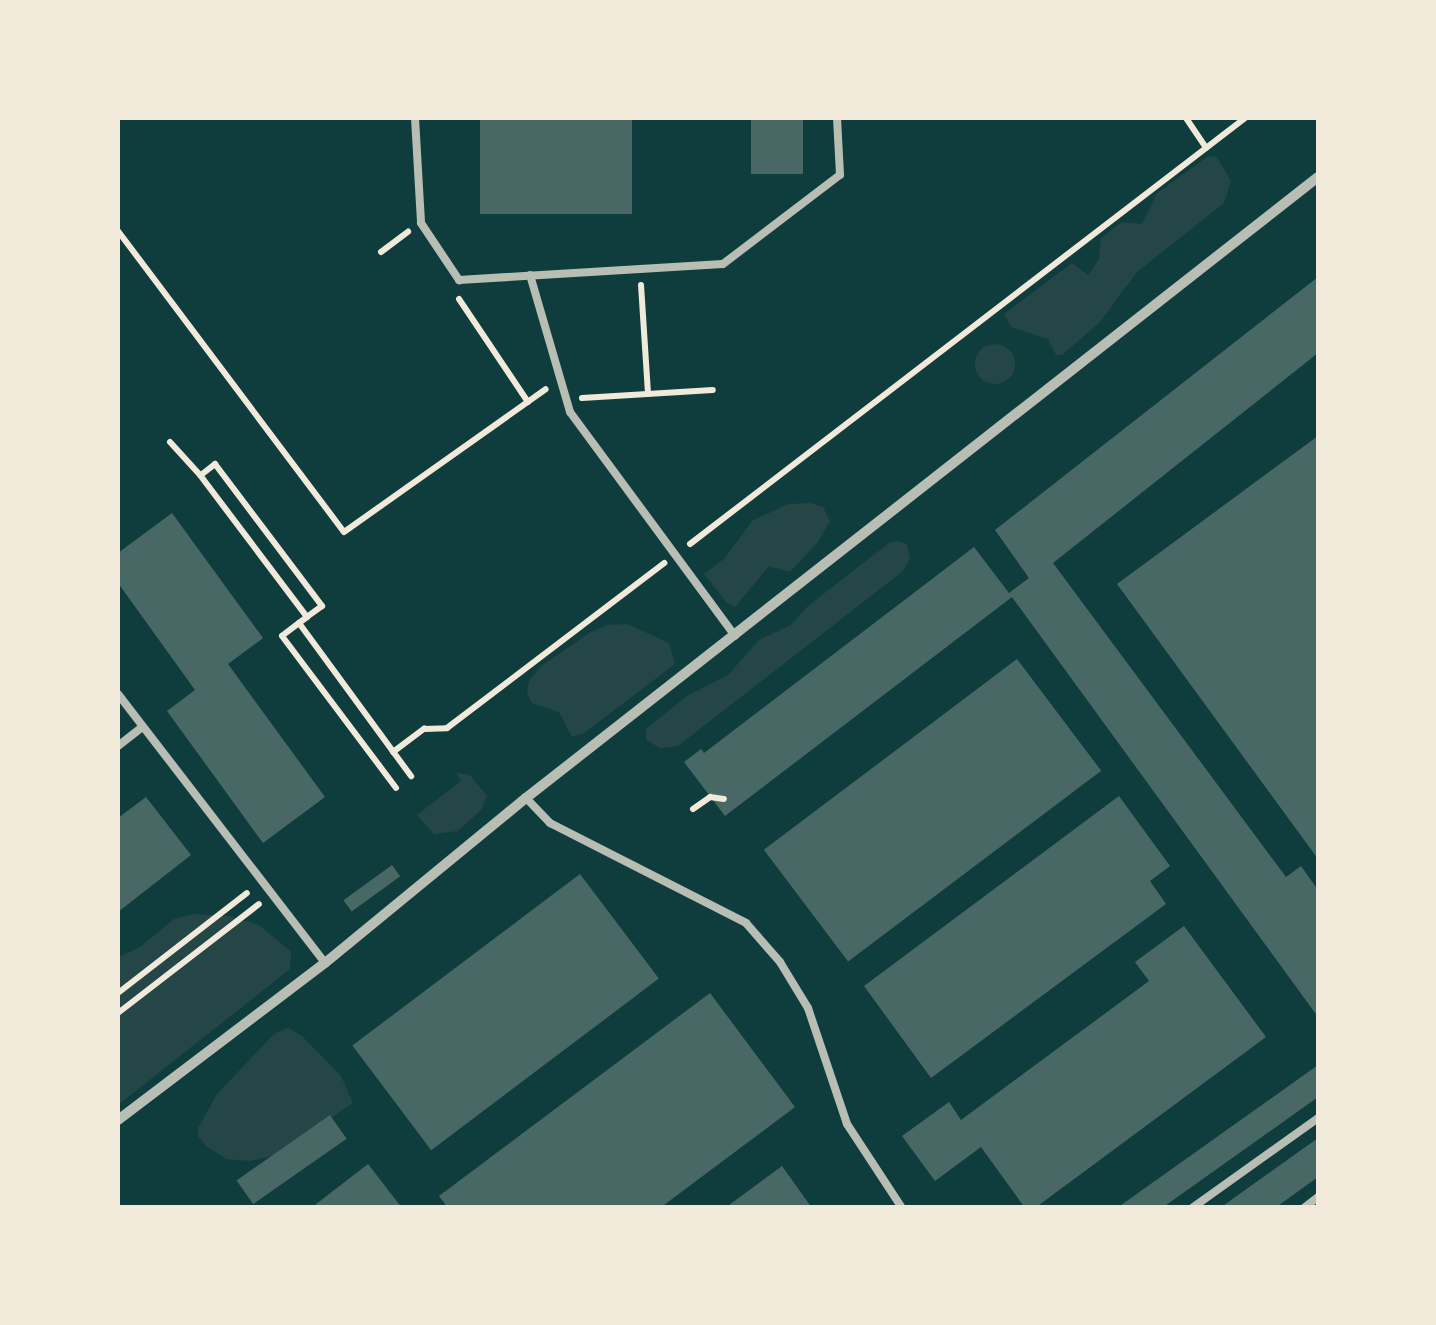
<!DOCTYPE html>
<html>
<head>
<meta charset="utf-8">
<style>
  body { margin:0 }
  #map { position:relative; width:1436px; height:1325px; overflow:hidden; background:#0f3d3e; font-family:Georgia,serif }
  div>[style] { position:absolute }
  .green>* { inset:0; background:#244646 }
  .round { border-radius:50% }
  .building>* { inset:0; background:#486865; transform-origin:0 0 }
  .path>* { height:6px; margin:-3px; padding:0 3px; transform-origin:3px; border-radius:3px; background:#f1e9da }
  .service>* { height:8px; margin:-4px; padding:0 4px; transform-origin:4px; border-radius:4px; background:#b8beb3 }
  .minor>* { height:10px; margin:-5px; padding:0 5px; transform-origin:5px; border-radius:5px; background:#b8beb3 }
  span { translate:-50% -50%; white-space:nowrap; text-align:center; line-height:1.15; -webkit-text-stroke:10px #f1e9da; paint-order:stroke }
  .frame { position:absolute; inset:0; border:120px solid #f1e9da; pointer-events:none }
</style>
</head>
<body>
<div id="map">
  <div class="green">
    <div style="clip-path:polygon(1216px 156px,1231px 181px,1224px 203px,1137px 272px,1099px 323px,1062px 355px,1056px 355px,1048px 339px,1011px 327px,1004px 314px,1072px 263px,1088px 275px,1099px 259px,1101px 238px,1122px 222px,1142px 224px,1157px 193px,1207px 157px)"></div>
    <div class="round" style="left:975px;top:344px;width:40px;height:40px"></div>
    <div style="clip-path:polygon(811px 503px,823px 507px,830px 521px,818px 542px,790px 572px,769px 566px,735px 607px,727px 603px,704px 574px,725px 558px,752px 521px,788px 504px)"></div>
    <div style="clip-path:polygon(898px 541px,907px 544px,910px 559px,903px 571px,678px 746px,660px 748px,646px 740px,646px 729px,687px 696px,728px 675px,759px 640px,791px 625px,808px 606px,889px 543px)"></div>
    <div style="clip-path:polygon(627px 624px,669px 643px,675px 664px,584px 733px,572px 737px,559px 712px,532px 703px,527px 692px,529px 681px,540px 667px,589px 633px,607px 625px)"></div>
    <div style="clip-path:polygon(456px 773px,470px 775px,487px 796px,481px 810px,458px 831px,434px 834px,417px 815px,461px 781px)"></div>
    <div style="clip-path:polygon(193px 914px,229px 916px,259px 925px,291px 952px,290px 969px,118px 1105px,118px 957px,140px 947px,174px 919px)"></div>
    <div style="clip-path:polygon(288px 1028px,302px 1036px,341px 1076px,353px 1103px,276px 1155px,251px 1161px,226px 1159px,206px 1146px,198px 1136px,198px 1128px,217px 1094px,274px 1034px)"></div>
  </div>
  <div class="building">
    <div style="left:480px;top:118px;width:152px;height:96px"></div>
    <div style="left:751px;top:118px;width:52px;height:56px"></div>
    <div style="clip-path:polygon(1318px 277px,1318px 353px,1053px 563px,1286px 877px,1301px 866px,1318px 890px,1318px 1017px,1012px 597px,725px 816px,684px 762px,701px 749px,704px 753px,974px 547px,1009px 593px,1029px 578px,995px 530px)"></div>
    <div style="clip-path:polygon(1318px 436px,1318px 859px,1117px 584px)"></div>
    <div style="clip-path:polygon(172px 513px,263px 638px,228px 664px,325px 797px,263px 843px,167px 711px,195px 690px,118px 583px,118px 553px)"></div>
    <div style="left:1017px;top:659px;width:140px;height:317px;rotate:53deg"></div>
    <div style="clip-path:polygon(1119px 796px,1170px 866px,1150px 881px,1166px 904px,931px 1078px,864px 986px)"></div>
    <div style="clip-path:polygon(146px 797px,191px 855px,118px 912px,118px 818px)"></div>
    <div style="left:392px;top:865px;width:14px;height:60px;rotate:54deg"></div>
    <div style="left:580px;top:874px;width:131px;height:285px;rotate:53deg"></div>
    <div style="clip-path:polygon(1184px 926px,1266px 1037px,1035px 1208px,1025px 1208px,981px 1147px,935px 1181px,902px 1136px,949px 1102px,961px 1120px,1149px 981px,1135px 962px)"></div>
    <div style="clip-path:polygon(710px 993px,795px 1107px,660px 1208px,448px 1208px,439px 1196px)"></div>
    <div style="clip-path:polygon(1318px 1065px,1318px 1097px,1162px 1208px,1117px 1208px)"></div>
    <div style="left:330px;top:1115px;width:29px;height:114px;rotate:55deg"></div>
    <div style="clip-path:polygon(1318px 1138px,1318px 1177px,1275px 1208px,1220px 1208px)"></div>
    <div style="clip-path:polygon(368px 1164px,402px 1208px,311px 1208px)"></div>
    <div style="clip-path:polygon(782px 1166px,812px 1208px,725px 1208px)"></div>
  </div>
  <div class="path">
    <div style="left:1186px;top:118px;width:36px;rotate:56deg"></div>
    <div style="left:118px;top:231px;width:376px;rotate:53.1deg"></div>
    <div style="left:344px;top:532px;width:247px;rotate:-35.3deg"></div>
    <div style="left:381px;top:252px;width:34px;rotate:-37deg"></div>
    <div style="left:641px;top:285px;width:109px;rotate:86.3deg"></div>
    <div style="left:459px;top:299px;width:124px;rotate:56.2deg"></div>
    <div style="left:582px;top:398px;width:131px;rotate:-3.5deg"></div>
    <div style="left:170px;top:442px;width:45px;rotate:47.7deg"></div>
    <div style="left:200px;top:475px;width:178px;rotate:53deg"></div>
    <div style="left:307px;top:617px;width:10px;rotate:143deg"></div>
    <div style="left:299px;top:623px;width:190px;rotate:53.8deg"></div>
    <div style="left:201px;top:475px;width:18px;rotate:-38deg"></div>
    <div style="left:215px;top:464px;width:178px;rotate:53deg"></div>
    <div style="left:322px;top:606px;width:19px;rotate:144deg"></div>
    <div style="left:690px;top:544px;width:700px;rotate:-37.51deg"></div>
    <div style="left:299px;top:623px;width:21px;rotate:143deg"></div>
    <div style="left:282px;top:636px;width:190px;rotate:53.1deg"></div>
    <div style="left:393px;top:752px;width:39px;rotate:-37deg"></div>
    <div style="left:424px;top:729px;width:23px;rotate:-2deg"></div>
    <div style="left:447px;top:728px;width:273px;rotate:-37.2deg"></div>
    <div style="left:693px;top:809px;width:21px;rotate:-35deg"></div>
    <div style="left:710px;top:797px;width:14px;rotate:8deg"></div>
    <div style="left:118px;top:993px;width:163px;rotate:-37.8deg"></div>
    <div style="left:118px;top:1013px;width:178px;rotate:-37.7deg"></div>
  </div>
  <div class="service">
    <div style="left:415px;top:118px;width:105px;rotate:86.7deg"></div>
    <div style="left:421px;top:223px;width:69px;rotate:56.3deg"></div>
    <div style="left:459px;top:280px;width:264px;rotate:-3.5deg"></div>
    <div style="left:723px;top:264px;width:147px;rotate:-37.3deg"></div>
    <div style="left:840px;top:175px;width:57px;rotate:-93deg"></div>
    <div style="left:530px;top:275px;width:143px;rotate:73.7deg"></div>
    <div style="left:570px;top:412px;width:278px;rotate:53.6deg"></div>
    <div style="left:118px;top:694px;width:339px;rotate:52.4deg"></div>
    <div style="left:118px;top:746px;width:28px;rotate:-38deg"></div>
    <div style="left:526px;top:798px;width:35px;rotate:46deg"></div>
    <div style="left:550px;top:823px;width:220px;rotate:27deg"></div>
    <div style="left:746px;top:923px;width:52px;rotate:48.9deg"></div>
    <div style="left:780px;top:962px;width:54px;rotate:58.7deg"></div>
    <div style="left:808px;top:1008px;width:122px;rotate:71.4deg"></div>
    <div style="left:847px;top:1124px;width:100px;rotate:56.8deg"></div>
    <div style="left:1192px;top:1208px;width:155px;rotate:-35.5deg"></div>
    <div style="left:1304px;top:1208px;width:18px;rotate:-38deg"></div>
  </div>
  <div class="minor">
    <div style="left:118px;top:1120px;width:260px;rotate:-37.2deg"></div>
    <div style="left:325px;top:963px;width:260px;rotate:-39.4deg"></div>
    <div style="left:526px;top:798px;width:1006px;rotate:-38.1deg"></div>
  </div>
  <div class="frame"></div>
</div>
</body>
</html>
